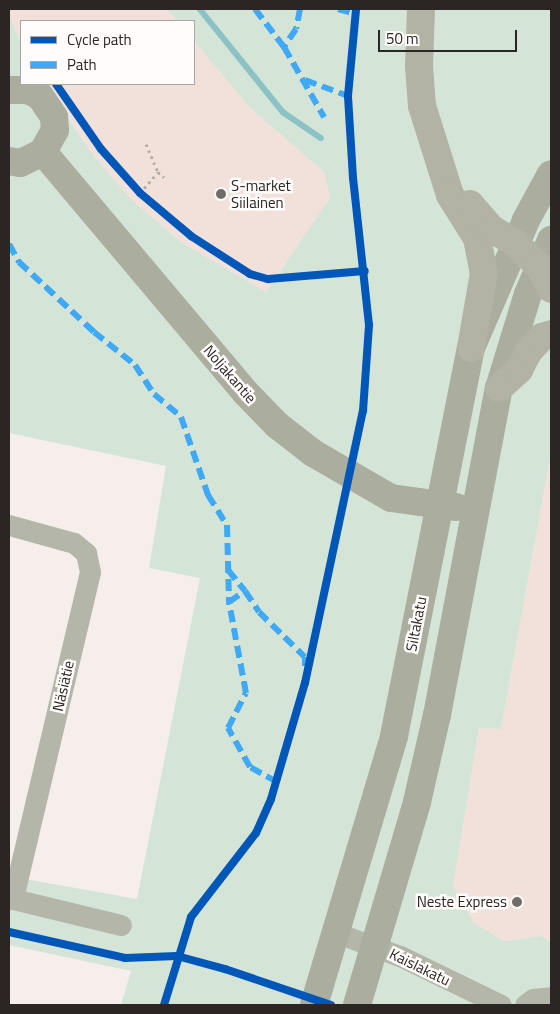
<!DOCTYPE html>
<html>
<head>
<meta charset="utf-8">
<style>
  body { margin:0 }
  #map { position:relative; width:560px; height:1014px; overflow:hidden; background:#f6eeea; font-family:"Titillium Web",sans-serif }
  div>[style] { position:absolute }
  .built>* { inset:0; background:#f1e1da }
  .green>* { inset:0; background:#d4e5d8 }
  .stream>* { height:5.5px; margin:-2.75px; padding:0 2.75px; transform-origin:2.75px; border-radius:2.75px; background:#8cc2c6 }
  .path>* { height:3px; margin-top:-1.5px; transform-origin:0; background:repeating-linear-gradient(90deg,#afb0a7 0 2.5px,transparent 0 6.5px) }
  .minor>* { height:21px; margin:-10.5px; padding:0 10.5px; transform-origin:10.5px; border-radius:10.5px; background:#b4b6aa }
  .major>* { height:28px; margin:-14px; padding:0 14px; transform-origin:14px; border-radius:14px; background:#abad9f }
  .highway>* { height:28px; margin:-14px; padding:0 14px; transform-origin:14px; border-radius:14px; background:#b2b2a5 }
  .quiet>* { height:6px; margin-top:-3px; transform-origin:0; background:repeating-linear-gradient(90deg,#3fa9f5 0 12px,transparent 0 18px) }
  .cycleway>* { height:8px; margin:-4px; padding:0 4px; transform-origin:4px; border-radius:4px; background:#0057b8 }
  .dots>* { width:14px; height:14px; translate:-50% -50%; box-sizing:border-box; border:2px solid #fffcfb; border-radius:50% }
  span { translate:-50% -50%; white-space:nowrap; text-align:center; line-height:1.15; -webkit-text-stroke:5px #fffcfb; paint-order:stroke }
  .poi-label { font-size:15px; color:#2b2523 }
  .left { translate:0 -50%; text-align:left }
  .right { translate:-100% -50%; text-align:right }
  .street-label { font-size:15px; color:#2b2523 }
  .frame { position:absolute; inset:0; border:10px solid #2b2523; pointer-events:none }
  .legend { position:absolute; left:20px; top:20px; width:175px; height:65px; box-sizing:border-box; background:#fffcfb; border:1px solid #aaa6a5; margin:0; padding:6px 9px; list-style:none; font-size:15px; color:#2b2523 }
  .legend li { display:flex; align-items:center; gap:10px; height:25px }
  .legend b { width:25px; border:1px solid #aaa6a5 }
  .scale { position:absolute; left:378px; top:30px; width:139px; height:22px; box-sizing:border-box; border:2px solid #2b2523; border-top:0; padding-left:6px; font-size:15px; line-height:18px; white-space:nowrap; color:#2b2523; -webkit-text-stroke:4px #fffcfb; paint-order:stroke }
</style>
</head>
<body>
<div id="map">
  <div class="built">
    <div style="clip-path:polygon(9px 9px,167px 9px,177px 21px,21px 21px,21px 43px,9px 16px)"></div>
    <div style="clip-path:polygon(194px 41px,251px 109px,324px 172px,330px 198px,266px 292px,181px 242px,132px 200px,93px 155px,45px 84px,194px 84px)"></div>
    <div style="clip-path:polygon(551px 452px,551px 943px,541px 936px,504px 941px,474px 923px,453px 886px,479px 728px,501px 729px)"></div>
  </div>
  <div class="green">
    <div style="clip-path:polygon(167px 9px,551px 9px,551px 452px,501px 729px,479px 728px,453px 886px,474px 923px,504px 941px,541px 936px,551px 943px,551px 1005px,121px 1005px,131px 971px,9px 945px,9px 876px,137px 899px,200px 578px,149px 568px,166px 466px,9px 433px,9px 16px,21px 43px,21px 84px,45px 84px,93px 155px,132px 200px,181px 242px,266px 292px,330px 198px,324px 172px,251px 109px,194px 41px,194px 21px,177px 21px)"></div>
  </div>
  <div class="stream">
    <div style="left:200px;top:9px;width:132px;rotate:51.1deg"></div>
    <div style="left:283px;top:112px;width:46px;rotate:34.4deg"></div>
  </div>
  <div class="path">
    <div style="left:146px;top:144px;width:30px;rotate:67deg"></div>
    <div style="left:140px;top:193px;width:28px;rotate:-49deg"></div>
    <div style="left:158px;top:172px;width:8px;rotate:40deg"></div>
  </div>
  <div class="minor">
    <div style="left:9px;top:525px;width:67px;rotate:15.5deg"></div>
    <div style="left:74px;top:543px;width:16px;rotate:40deg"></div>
    <div style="left:86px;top:553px;width:19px;rotate:78deg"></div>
    <div style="left:90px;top:572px;width:336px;rotate:103.3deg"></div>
    <div style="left:9px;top:898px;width:115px;rotate:13.6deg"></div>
    <div style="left:337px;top:933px;width:67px;rotate:20.1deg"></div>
    <div style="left:400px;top:956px;width:112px;rotate:25.9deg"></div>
    <div style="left:525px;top:1005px;width:10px;rotate:-37deg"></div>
    <div style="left:533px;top:999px;width:18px;rotate:-6deg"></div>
  </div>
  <div class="major">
    <div style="left:9px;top:90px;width:19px"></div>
    <div style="left:28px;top:90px;width:13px;rotate:27deg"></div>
    <div style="left:40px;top:96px;width:25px;rotate:56deg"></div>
    <div style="left:54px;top:117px;width:13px;rotate:86deg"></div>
    <div style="left:55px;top:130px;width:25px;rotate:119deg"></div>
    <div style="left:43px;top:152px;width:25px;rotate:154deg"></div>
    <div style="left:20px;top:163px;width:11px;rotate:-170deg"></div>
    <div style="left:43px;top:152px;width:314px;rotate:49.9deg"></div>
    <div style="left:245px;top:392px;width:46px;rotate:45.9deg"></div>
    <div style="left:277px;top:425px;width:46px;rotate:37.9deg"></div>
    <div style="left:313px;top:453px;width:90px;rotate:30deg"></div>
    <div style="left:391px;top:498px;width:66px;rotate:7.9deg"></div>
    <div style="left:314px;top:1005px;width:281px;rotate:-73.4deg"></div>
    <div style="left:394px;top:736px;width:396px;rotate:-78.8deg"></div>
    <div style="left:471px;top:348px;width:139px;rotate:-66.7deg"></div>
    <div style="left:526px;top:220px;width:52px;rotate:-61.5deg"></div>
    <div style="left:357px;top:1005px;width:212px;rotate:-73.5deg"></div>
    <div style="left:417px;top:802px;width:89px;rotate:-77.1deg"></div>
    <div style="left:437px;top:715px;width:333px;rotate:-79.3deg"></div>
    <div style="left:499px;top:388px;width:98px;rotate:-72.9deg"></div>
    <div style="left:528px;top:294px;width:59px;rotate:-66.9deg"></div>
  </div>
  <div class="highway">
    <div style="left:421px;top:9px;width:57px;rotate:92deg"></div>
    <div style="left:419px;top:66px;width:40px;rotate:85.7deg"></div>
    <div style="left:422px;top:106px;width:93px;rotate:72.5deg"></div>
    <div style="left:450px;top:195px;width:51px;rotate:57.9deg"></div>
    <div style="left:477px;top:238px;width:36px;rotate:79deg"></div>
    <div style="left:484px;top:273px;width:76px;rotate:99.8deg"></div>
    <div style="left:470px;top:204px;width:33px;rotate:49deg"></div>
    <div style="left:492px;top:229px;width:27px;rotate:31deg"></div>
    <div style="left:515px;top:243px;width:33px;rotate:44deg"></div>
    <div style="left:539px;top:266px;width:26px;rotate:62deg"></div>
    <div style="left:499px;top:388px;width:27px;rotate:-42deg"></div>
    <div style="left:519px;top:370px;width:20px;rotate:-63deg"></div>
    <div style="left:528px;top:352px;width:21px;rotate:-47deg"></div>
    <div style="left:542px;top:337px;width:9px;rotate:-18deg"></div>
  </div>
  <div class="quiet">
    <div style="left:255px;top:9px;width:48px;rotate:52.7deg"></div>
    <div style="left:300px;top:9px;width:20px;rotate:101deg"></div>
    <div style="left:296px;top:29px;width:22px;rotate:124deg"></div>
    <div style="left:284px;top:47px;width:81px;rotate:60.3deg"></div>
    <div style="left:338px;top:9px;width:19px;rotate:16deg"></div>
    <div style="left:305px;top:80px;width:46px;rotate:20.4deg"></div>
    <div style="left:9px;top:244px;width:21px;rotate:61deg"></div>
    <div style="left:19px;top:262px;width:103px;rotate:43deg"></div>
    <div style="left:94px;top:332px;width:53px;rotate:38.8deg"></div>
    <div style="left:135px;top:365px;width:35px;rotate:57deg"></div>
    <div style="left:154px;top:394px;width:35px;rotate:40deg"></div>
    <div style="left:181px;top:417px;width:83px;rotate:70.9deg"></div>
    <div style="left:208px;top:495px;width:36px;rotate:58deg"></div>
    <div style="left:227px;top:525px;width:77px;rotate:88.5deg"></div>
    <div style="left:228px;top:570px;width:27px;rotate:51deg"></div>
    <div style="left:277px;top:782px;width:31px;rotate:-151deg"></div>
    <div style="left:250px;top:767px;width:45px;rotate:-119.4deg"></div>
    <div style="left:228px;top:728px;width:39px;rotate:-63deg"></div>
    <div style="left:246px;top:693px;width:93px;rotate:-100.6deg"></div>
    <div style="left:229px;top:602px;width:19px;rotate:-35deg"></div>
    <div style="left:245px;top:591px;width:25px;rotate:56deg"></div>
    <div style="left:259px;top:612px;width:64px;rotate:44.4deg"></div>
    <div style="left:305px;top:657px;width:9px;rotate:90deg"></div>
  </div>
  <div class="cycleway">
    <div style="left:56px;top:84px;width:79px;rotate:55.3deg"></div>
    <div style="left:101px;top:149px;width:59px;rotate:48.4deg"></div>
    <div style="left:140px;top:193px;width:67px;rotate:40.1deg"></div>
    <div style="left:191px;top:236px;width:70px;rotate:32.8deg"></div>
    <div style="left:250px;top:274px;width:19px;rotate:16deg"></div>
    <div style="left:268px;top:279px;width:97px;rotate:-4.7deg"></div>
    <div style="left:9px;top:932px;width:119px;rotate:12.6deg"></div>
    <div style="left:125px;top:958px;width:52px;rotate:-2.2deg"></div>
    <div style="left:177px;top:956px;width:50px;rotate:15.2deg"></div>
    <div style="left:225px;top:969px;width:112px;rotate:18.8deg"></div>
    <div style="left:164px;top:1005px;width:92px;rotate:-72.9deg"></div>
    <div style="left:191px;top:917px;width:106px;rotate:-52.3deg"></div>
    <div style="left:256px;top:833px;width:37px;rotate:-66deg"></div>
    <div style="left:271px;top:799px;width:121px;rotate:-73.7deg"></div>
    <div style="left:305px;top:683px;width:278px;rotate:-78deg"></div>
    <div style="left:363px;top:411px;width:86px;rotate:-86deg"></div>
    <div style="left:369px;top:325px;width:148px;rotate:-96.2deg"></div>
    <div style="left:353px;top:178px;width:82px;rotate:-93.5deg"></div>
    <div style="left:348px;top:96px;width:87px;rotate:-84.7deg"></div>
  </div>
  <div class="dots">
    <div style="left:221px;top:194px;background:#726b69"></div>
    <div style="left:517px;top:902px;background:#726b69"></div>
  </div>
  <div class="poi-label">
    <span class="left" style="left:231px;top:194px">S-market<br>Siilainen</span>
    <span class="right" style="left:507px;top:902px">Neste Express</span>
  </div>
  <div class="street-label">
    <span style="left:230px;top:374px;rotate:49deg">Noljakantie</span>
    <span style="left:416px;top:624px;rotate:-79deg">Siltakatu</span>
    <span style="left:63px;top:686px;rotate:-77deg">Näsiätie</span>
    <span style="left:420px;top:967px;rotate:26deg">Kaislakatu</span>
  </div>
  <div class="frame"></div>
  <ul class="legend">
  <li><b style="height:6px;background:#0057b8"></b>Cycle path</li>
  <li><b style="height:6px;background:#3fa9f5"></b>Path</li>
  </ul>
  <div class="scale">50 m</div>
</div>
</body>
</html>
